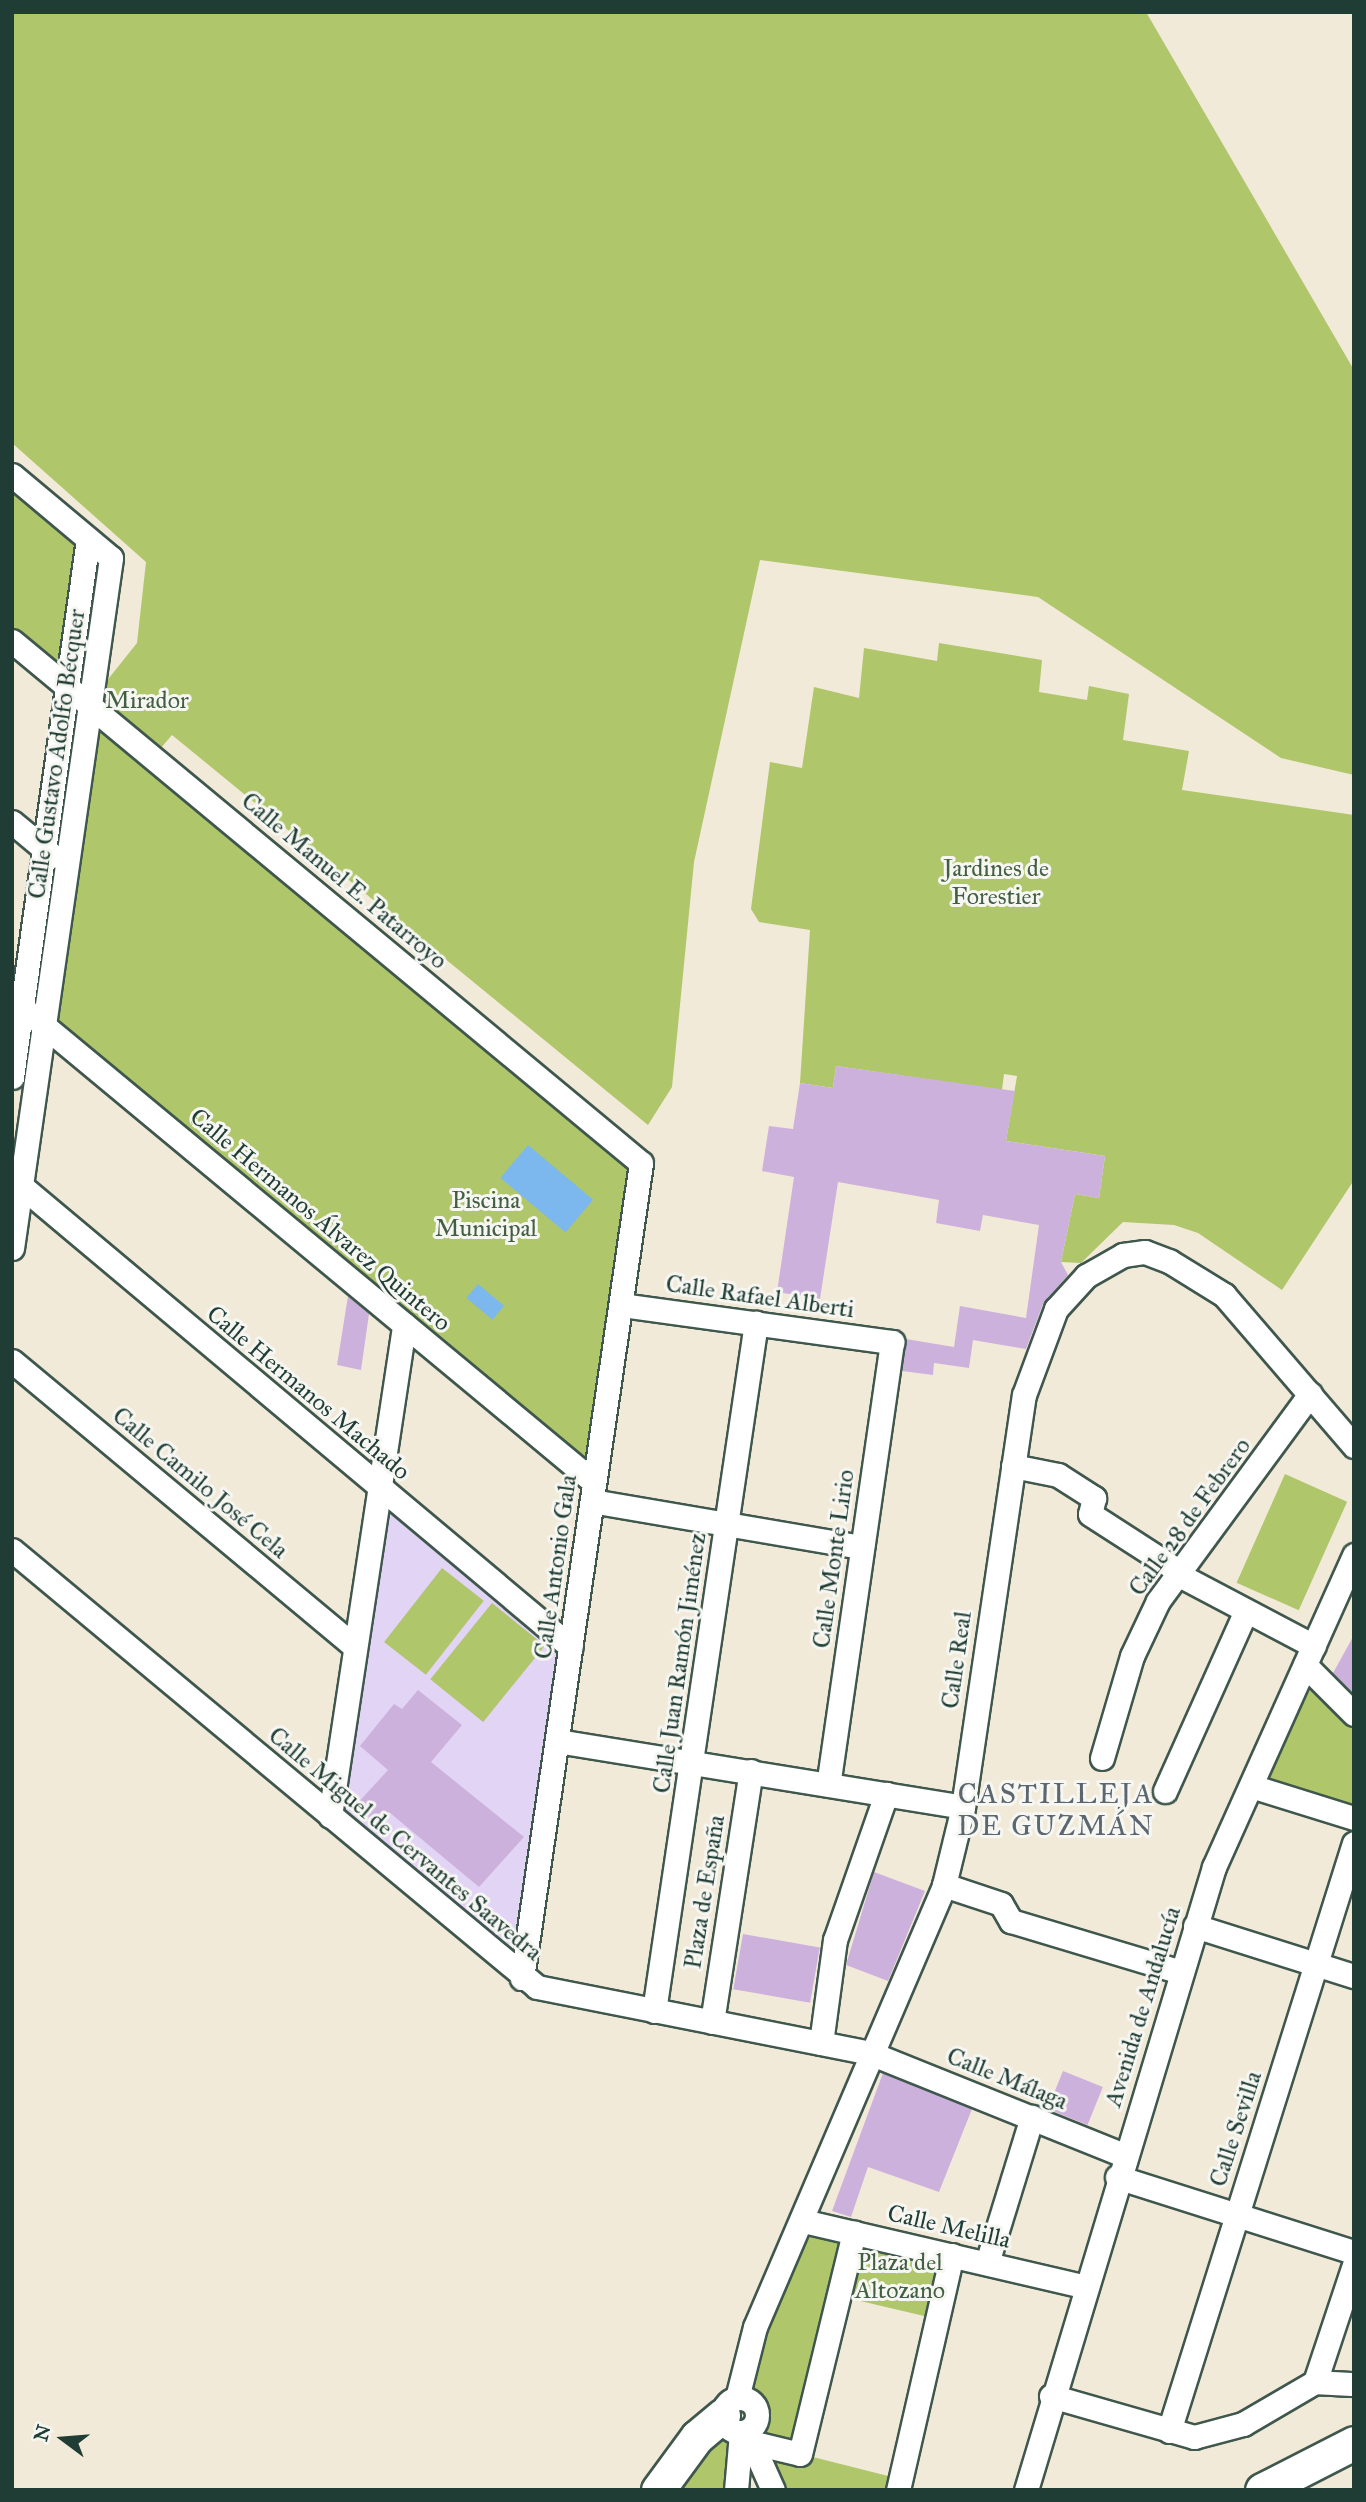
<!DOCTYPE html>
<html>
<head>
<meta charset="utf-8">
<style>
  body { margin:0 }
  #map { position:relative; width:1366px; height:2502px; overflow:hidden; background:#f2ead8; font-family:"IM FELL Great Primer",serif }
  div>[style] { position:absolute }
  .built>* { inset:0; background:#e1d4f4 }
  .green>* { inset:0; background:#afc66a; transform-origin:0 0 }
  .water>* { inset:0; background:#7cb7ee; transform-origin:0 0 }
  .building>* { inset:0; background:#cdb1dd; transform-origin:0 0 }
  .roads { filter:drop-shadow(2px 0 #3f574d) drop-shadow(-2px 0 #3f574d) drop-shadow(0 2px #3f574d) drop-shadow(0 -2px #3f574d) }
  .street>* { height:23px; margin:-11.5px; padding:0 11.5px; transform-origin:11.5px; border-radius:11.5px; background:#fff }
  .street>.ring { margin:-11.5px; padding:0; box-sizing:content-box; background:none; border:23px solid #fff; border-radius:50% }
  .secondary>* { height:33px; margin:-16.5px; padding:0 16.5px; transform-origin:16.5px; border-radius:16.5px; background:#fff }
  span { translate:-50% -50%; white-space:nowrap; text-align:center; line-height:1.15; -webkit-text-stroke:6px #f6f6f2; paint-order:stroke }
  .park-label { font-size:24px; color:#435f42 }
  .street-label { font-size:24px; color:#1f3d34 }
  .quarter-label { font-size:28px; color:#5c666f; letter-spacing:2px }
  .frame { position:absolute; inset:0; border:14px solid #1f3d34; pointer-events:none }
  .north { position:absolute; left:28px; top:2404px; width:70px; height:70px; -webkit-text-stroke:5px #f6f6f2; paint-order:stroke; rotate:286deg; font-size:19px; font-weight:700; line-height:28px; text-align:center; color:#1f3d34 }
  .north::after { content:''; display:block; margin:auto; width:24px; height:32px; background:#1f3d34; clip-path:polygon(50% 0,100% 100%,50% 72%,0 100%) }
</style>
</head>
<body>
<div id="map">
  <div class="built">
    <div style="clip-path:polygon(377px 1485px,571px 1647px,522px 1978px,330px 1816px)"></div>
  </div>
  <div class="green">
    <div style="clip-path:polygon(12px 12px,1146px 12px,1354px 370px,1354px 775px,1281px 758px,1038px 597px,760px 560px,694px 862px,672px 1087px,648px 1125px,172px 735px,154px 756px,641px 1163px,594px 1482px,47px 1027px,89px 703px,137px 643px,146px 562px,12px 443px)"></div>
    <div style="clip-path:polygon(12px 475px,88px 539px,68px 685px,12px 641px)"></div>
    <div style="clip-path:polygon(939px 643px,1042px 660px,1039px 692px,1087px 700px,1089px 686px,1129px 694px,1123px 740px,1189px 751px,1182px 790px,1354px 815px,1354px 1180px,1282px 1290px,1198px 1233px,1174px 1225px,1123px 1222px,1081px 1263px,1061px 1262px,1075px 1194px,1099px 1198px,1105px 1156px,1006px 1141px,1017px 1076px,1004px 1074px,1002px 1090px,836px 1066px,833px 1088px,800px 1083px,810px 930px,759px 922px,751px 909px,770px 762px,802px 768px,814px 687px,859px 698px,864px 648px,937px 661px)"></div>
    <div style="left:1285px;top:1474px;width:68px;height:119px;rotate:24deg"></div>
    <div style="left:442px;top:1568px;width:53px;height:94px;rotate:38deg"></div>
    <div style="left:492px;top:1603px;width:68px;height:98px;rotate:39deg"></div>
    <div style="clip-path:polygon(1305px 1665px,1354px 1714px,1354px 1818px,1251px 1786px)"></div>
    <div style="clip-path:polygon(803px 2221px,952px 2255px,937px 2319px,839px 2296px,801px 2454px,900px 2479px,898px 2490px,773px 2490px,752px 2429px,758px 2413px,741px 2366px)"></div>
    <div style="clip-path:polygon(730px 2430px,736px 2490px,658px 2490px)"></div>
  </div>
  <div class="water">
    <div style="left:528px;top:1145px;width:85px;height:43px;rotate:40deg"></div>
    <div style="left:478px;top:1284px;width:34px;height:18px;rotate:40deg"></div>
  </div>
  <div class="building">
    <div style="clip-path:polygon(836px 1066px,1015px 1091px,1006px 1141px,1105px 1156px,1099px 1198px,1075px 1194px,1061px 1262px,1068px 1275px,1043px 1304px,1026px 1349px,973px 1340px,969px 1368px,934px 1363px,933px 1375px,902px 1371px,906px 1339px,954px 1347px,960px 1306px,1026px 1318px,1039px 1225px,983px 1215px,980px 1231px,936px 1223px,939px 1200px,838px 1182px,820px 1299px,777px 1292px,794px 1177px,762px 1171px,769px 1126px,793px 1129px,800px 1083px,833px 1088px)"></div>
    <div style="clip-path:polygon(348px 1296px,369px 1314px,361px 1370px,337px 1365px)"></div>
    <div style="clip-path:polygon(1354px 1635px,1354px 1694px,1333px 1673px)"></div>
    <div style="clip-path:polygon(418px 1690px,462px 1725px,431px 1762px,524px 1837px,479px 1887px,389px 1812px,378px 1824px,355px 1806px,388px 1770px,360px 1746px,394px 1704px,402px 1709px)"></div>
    <div style="clip-path:polygon(874px 1872px,925px 1891px,888px 1981px,846px 1965px)"></div>
    <div style="left:743px;top:1934px;width:78px;height:56px;rotate:10deg"></div>
    <div style="left:1063px;top:2071px;width:43px;height:41px;rotate:22deg"></div>
    <div style="clip-path:polygon(883px 2073px,972px 2109px,939px 2192px,868px 2167px,851px 2217px,832px 2211px)"></div>
  </div>
  <div class="roads">
    <div class="street">
      <div style="left:12px;top:475px;width:129px;rotate:40deg"></div>
      <div style="left:111px;top:558px;width:697px;rotate:98.16deg"></div>
      <div style="left:12px;top:641px;width:817px;rotate:39.69deg"></div>
      <div style="left:641px;top:1163px;width:824px;rotate:98.31deg"></div>
      <div style="left:12px;top:822px;width:53px;rotate:39.7deg"></div>
      <div style="left:12px;top:999px;width:756px;rotate:39.69deg"></div>
      <div style="left:12px;top:1077px;width:543px;rotate:-81.96deg"></div>
      <div style="left:13px;top:1179px;width:728px;rotate:39.99deg"></div>
      <div style="left:621px;top:1305px;width:274px;rotate:7.8deg"></div>
      <div style="left:892px;top:1342px;width:447px;rotate:98.2deg"></div>
      <div style="left:12px;top:1361px;width:445px;rotate:39.8deg"></div>
      <div style="left:1013px;top:1466px;width:46px;rotate:11.3deg"></div>
      <div style="left:1058px;top:1475px;width:43px;rotate:32.6deg"></div>
      <div style="left:1094px;top:1498px;width:16px;rotate:104deg"></div>
      <div style="left:1090px;top:1514px;width:111px;rotate:32.8deg"></div>
      <div style="left:592px;top:1501px;width:274px;rotate:9.7deg"></div>
      <div style="left:12px;top:1550px;width:683px;rotate:39.77deg"></div>
      <div style="left:537px;top:1987px;width:339px;rotate:11.2deg"></div>
      <div style="left:870px;top:2053px;width:274px;rotate:21.9deg"></div>
      <div style="left:1181px;top:1576px;width:150px;rotate:27.8deg"></div>
      <div style="left:1305px;top:1665px;width:69px;rotate:45deg"></div>
      <div style="left:557px;top:1741px;width:411px;rotate:9.2deg"></div>
      <div style="left:1102px;top:1758px;width:106px;rotate:-73.6deg"></div>
      <div style="left:1132px;top:1656px;width:61px;rotate:-64.7deg"></div>
      <div style="left:1158px;top:1601px;width:257px;rotate:-53.7deg"></div>
      <div style="left:1251px;top:1786px;width:108px;rotate:17.3deg"></div>
      <div style="left:1165px;top:1791px;width:197px;rotate:-65.8deg"></div>
      <div style="left:330px;top:1816px;width:497px;rotate:-81.4deg"></div>
      <div style="left:944px;top:1885px;width:60px;rotate:18.4deg"></div>
      <div style="left:1001px;top:1904px;width:20px;rotate:60deg"></div>
      <div style="left:1011px;top:1921px;width:177px;rotate:16.7deg"></div>
      <div style="left:1195px;top:1926px;width:167px;rotate:17.5deg"></div>
      <div style="left:654px;top:2011px;width:696px;rotate:-81.57deg"></div>
      <div style="left:712px;top:2022px;width:254px;rotate:-81.2deg"></div>
      <div style="left:821px;top:2043px;width:104px;rotate:-82.3deg"></div>
      <div style="left:835px;top:1940px;width:155px;rotate:-70.7deg"></div>
      <div style="left:1117px;top:2177px;width:249px;rotate:17.6deg"></div>
      <div style="left:803px;top:2221px;width:287px;rotate:13.1deg"></div>
      <div style="left:987px;top:2263px;width:153px;rotate:-72.9deg"></div>
      <div style="left:1315px;top:2382px;width:39px;rotate:3deg"></div>
      <div style="left:1051px;top:2396px;width:149px;rotate:16deg"></div>
      <div style="left:1194px;top:2437px;width:51px;rotate:-14.9deg"></div>
      <div style="left:1243px;top:2424px;width:83px;rotate:-30.3deg"></div>
      <div style="left:1315px;top:2382px;width:123px;rotate:-71.6deg"></div>
      <div class="ring" style="left:723px;top:2398px;width:11px;height:11px"></div>
      <div style="left:737px;top:2398px;width:73px;rotate:-75.8deg"></div>
      <div style="left:755px;top:2327px;width:481px;rotate:-66.8deg"></div>
      <div style="left:944px;top:1885px;width:80px;rotate:-76.3deg"></div>
      <div style="left:963px;top:1807px;width:416px;rotate:-81.6deg"></div>
      <div style="left:1024px;top:1395px;width:92px;rotate:-69.6deg"></div>
      <div style="left:1056px;top:1309px;width:45px;rotate:-47.7deg"></div>
      <div style="left:1086px;top:1276px;width:43px;rotate:-29.6deg"></div>
      <div style="left:1123px;top:1255px;width:22px;rotate:-8deg"></div>
      <div style="left:1145px;top:1252px;width:26px;rotate:21deg"></div>
      <div style="left:1169px;top:1261px;width:65px;rotate:31.7deg"></div>
      <div style="left:1224px;top:1295px;width:199px;rotate:49.3deg"></div>
      <div style="left:1169px;top:2431px;width:616px;rotate:-72.54deg"></div>
      <div style="left:747px;top:2432px;width:64px;rotate:65.9deg"></div>
      <div style="left:750px;top:2442px;width:51px;rotate:13.5deg"></div>
      <div style="left:800px;top:2454px;width:228px;rotate:-76.3deg"></div>
      <div style="left:736px;top:2490px;width:57px;rotate:-85deg"></div>
      <div style="left:898px;top:2490px;width:241px;rotate:-77.1deg"></div>
      <div style="left:1026px;top:2490px;width:651px;rotate:-73.21deg"></div>
      <div style="left:1214px;top:1867px;width:342px;rotate:-65.8deg"></div>
    </div>
    <div class="secondary">
      <div style="left:658px;top:2490px;width:66px;rotate:-53.7deg"></div>
      <div style="left:697px;top:2437px;width:34px;rotate:-40deg"></div>
      <div style="left:1262px;top:2490px;width:103px;rotate:-27.1deg"></div>
    </div>
  </div>
  <div class="park-label">
    <span style="left:147px;top:701px">Mirador</span>
    <span style="left:996px;top:883px">Jardines de<br>Forestier</span>
    <span style="left:486px;top:1215px">Piscina<br>Municipal</span>
    <span style="left:900px;top:2277px">Plaza del<br>Altozano</span>
  </div>
  <div class="street-label">
    <span style="left:57px;top:754px;rotate:-82deg">Calle Gustavo Adolfo Bécquer</span>
    <span style="left:344px;top:881px;rotate:40deg">Calle Manuel E. Patarroyo</span>
    <span style="left:320px;top:1220px;rotate:40deg">Calle Hermanos Álvarez Quintero</span>
    <span style="left:760px;top:1297px;rotate:8deg">Calle Rafael Alberti</span>
    <span style="left:308px;top:1393px;rotate:40deg">Calle Hermanos Machado</span>
    <span style="left:200px;top:1483px;rotate:40deg">Calle Camilo José Cela</span>
    <span style="left:1190px;top:1517px;rotate:-54deg">Calle 28 de Febrero</span>
    <span style="left:834px;top:1559px;rotate:-82deg">Calle Monte Lirio</span>
    <span style="left:556px;top:1567px;rotate:-82deg">Calle Antonio Gala</span>
    <span style="left:957px;top:1660px;rotate:-82deg">Calle Real</span>
    <span style="left:680px;top:1663px;rotate:-82deg">Calle Juan Ramón Jiménez</span>
    <span style="left:405px;top:1844px;rotate:40deg">Calle Miguel de Cervantes Saavedra</span>
    <span style="left:705px;top:1892px;rotate:-81deg">Plaza de España</span>
    <span style="left:1143px;top:2007px;rotate:-73deg">Avenida de Andalucía</span>
    <span style="left:1007px;top:2079px;rotate:22deg">Calle Málaga</span>
    <span style="left:1236px;top:2129px;rotate:-72deg">Calle Sevilla</span>
    <span style="left:949px;top:2227px;rotate:13deg">Calle Melilla</span>
  </div>
  <div class="quarter-label">
    <span style="left:1056px;top:1810px">CASTILLEJA<br>DE GUZMÁN</span>
  </div>
  <div class="frame"></div>
  <div class="north">N</div>
</div>
</body>
</html>
